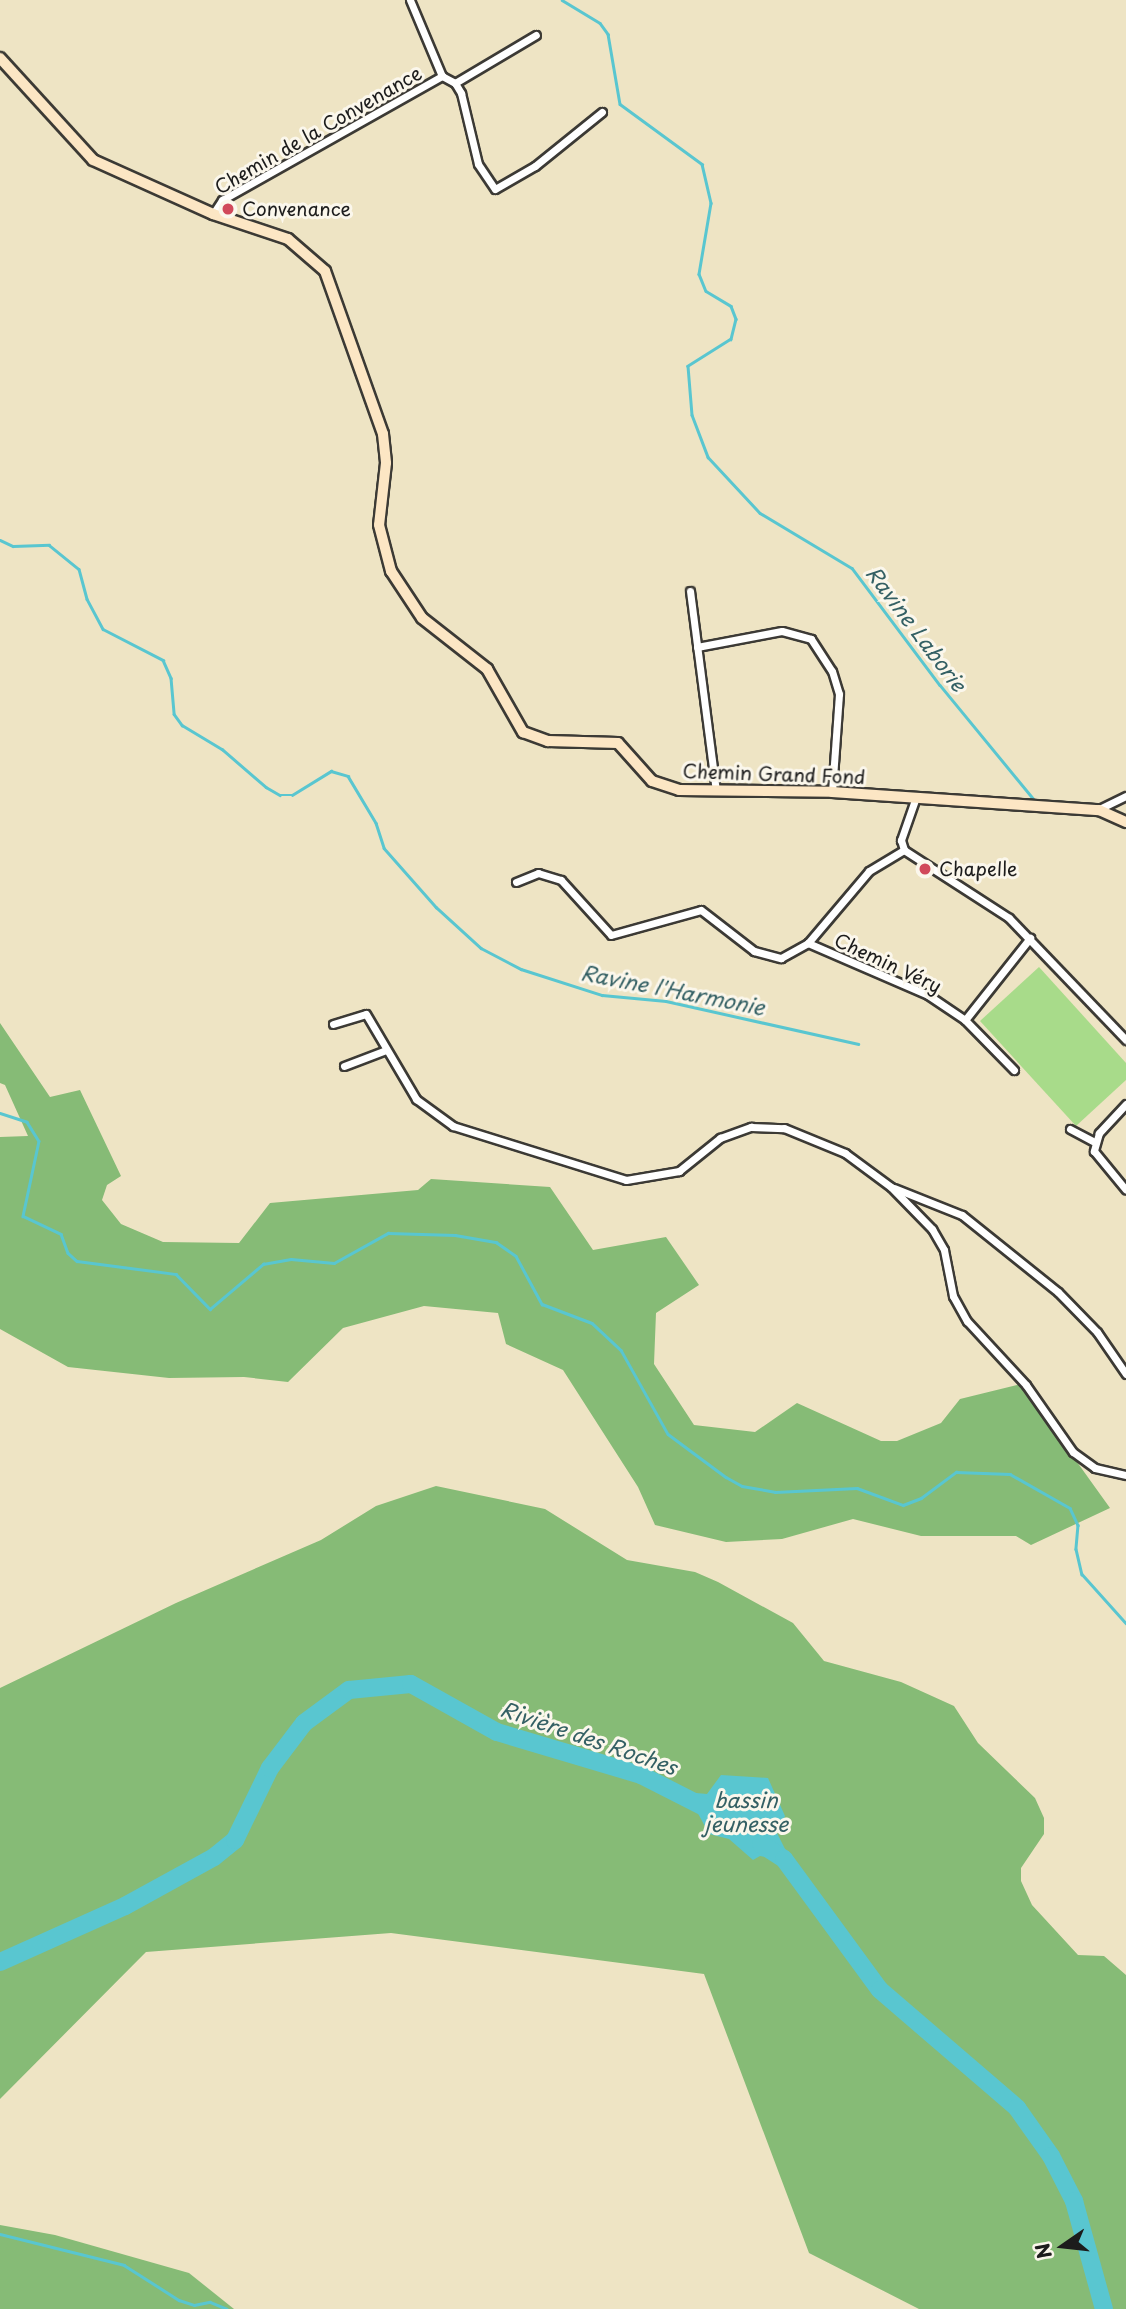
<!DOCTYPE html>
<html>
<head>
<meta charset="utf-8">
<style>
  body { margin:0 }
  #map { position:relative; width:1126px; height:2309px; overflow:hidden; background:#eee4c4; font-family:"Playpen Sans",sans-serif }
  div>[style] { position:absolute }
  .green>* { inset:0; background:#a8db8a }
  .forest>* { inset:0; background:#86bb76 }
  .water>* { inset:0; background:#59c6d0 }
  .stream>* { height:2.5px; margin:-1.25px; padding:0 1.25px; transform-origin:1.25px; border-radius:1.25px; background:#59c6d0 }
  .river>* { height:18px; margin:-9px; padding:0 9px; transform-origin:9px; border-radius:9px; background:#59c6d0 }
  .roads { filter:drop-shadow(2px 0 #3c3a35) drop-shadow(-2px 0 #3c3a35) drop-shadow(0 2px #3c3a35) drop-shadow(0 -2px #3c3a35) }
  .street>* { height:7px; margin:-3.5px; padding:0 3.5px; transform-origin:3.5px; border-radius:3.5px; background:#fff }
  .secondary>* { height:10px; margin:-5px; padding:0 5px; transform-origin:5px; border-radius:5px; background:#fce6c4 }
  .dots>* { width:19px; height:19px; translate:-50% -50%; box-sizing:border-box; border:4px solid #fbf7ec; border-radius:50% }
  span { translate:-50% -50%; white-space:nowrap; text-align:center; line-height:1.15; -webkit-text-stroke:6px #fbf7ec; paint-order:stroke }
  .street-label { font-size:19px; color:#1c1c1c }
  .poi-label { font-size:19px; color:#1c1c1c }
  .left { translate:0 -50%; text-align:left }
  .water-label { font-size:21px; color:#346064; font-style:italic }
  .north { position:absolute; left:1028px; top:2211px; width:70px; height:70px; -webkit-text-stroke:5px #fbf7ec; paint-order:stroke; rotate:256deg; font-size:19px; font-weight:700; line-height:28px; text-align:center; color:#1c1c1c }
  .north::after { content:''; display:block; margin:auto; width:24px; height:32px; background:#1c1c1c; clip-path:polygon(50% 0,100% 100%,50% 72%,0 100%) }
</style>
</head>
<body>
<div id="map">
  <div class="green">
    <div style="clip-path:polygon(1039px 967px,1126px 1063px,1126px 1080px,1076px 1126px,980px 1021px)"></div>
  </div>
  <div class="forest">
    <div style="clip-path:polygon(0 1023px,50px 1097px,80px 1090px,121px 1176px,107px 1185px,102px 1200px,121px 1224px,163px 1242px,239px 1243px,270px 1203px,418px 1190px,431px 1179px,550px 1187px,593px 1250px,666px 1237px,699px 1285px,656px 1313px,654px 1364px,694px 1425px,755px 1432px,797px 1403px,881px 1441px,897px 1441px,941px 1423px,960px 1399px,1021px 1384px,1110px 1508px,1031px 1545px,1016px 1536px,921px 1536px,853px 1519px,782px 1539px,726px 1542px,655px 1525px,638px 1487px,563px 1370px,506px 1344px,498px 1313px,424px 1306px,343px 1328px,288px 1382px,244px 1377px,169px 1378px,68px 1367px,0 1329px,0 1137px,28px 1136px,5px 1085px,0 1083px)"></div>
    <div style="clip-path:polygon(436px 1486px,545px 1509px,627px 1560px,695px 1572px,718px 1582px,793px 1623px,824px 1661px,901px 1682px,954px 1706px,978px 1743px,1035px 1798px,1044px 1818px,1044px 1834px,1021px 1868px,1021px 1881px,1032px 1905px,1078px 1955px,1104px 1956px,1126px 1975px,1126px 2309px,919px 2309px,809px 2253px,704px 1974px,391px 1933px,146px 1952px,0 2099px,0 1688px,176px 1603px,321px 1540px,376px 1506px)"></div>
    <div style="clip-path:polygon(0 2225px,55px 2235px,189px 2273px,234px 2309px,0 2309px)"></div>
  </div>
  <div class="water">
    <div style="clip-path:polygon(721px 1775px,768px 1778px,785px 1816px,777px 1833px,786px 1851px,777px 1859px,760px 1856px,753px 1860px,729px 1839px,709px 1834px,693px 1804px,696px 1793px,707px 1794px)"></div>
  </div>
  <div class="stream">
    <div style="left:562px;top:0;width:44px;rotate:31.2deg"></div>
    <div style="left:600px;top:23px;width:14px;rotate:54deg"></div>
    <div style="left:608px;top:34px;width:71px;rotate:80.3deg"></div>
    <div style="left:620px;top:104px;width:102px;rotate:36.2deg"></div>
    <div style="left:702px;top:164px;width:40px;rotate:77deg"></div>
    <div style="left:711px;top:203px;width:72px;rotate:99.6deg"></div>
    <div style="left:699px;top:274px;width:18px;rotate:68deg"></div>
    <div style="left:706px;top:291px;width:29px;rotate:31deg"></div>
    <div style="left:731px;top:306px;width:14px;rotate:69deg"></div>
    <div style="left:736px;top:319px;width:21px;rotate:104deg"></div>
    <div style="left:731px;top:339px;width:51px;rotate:147.9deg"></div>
    <div style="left:688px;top:366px;width:49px;rotate:85.3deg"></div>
    <div style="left:692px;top:415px;width:45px;rotate:69.1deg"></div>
    <div style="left:708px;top:457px;width:76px;rotate:47.1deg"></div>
    <div style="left:760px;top:513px;width:107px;rotate:30.9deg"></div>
    <div style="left:852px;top:568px;width:146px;rotate:53.1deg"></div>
    <div style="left:940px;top:685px;width:151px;rotate:50.6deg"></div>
    <div style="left:0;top:540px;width:14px;rotate:25deg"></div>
    <div style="left:13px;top:546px;width:36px;rotate:-2deg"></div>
    <div style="left:49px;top:545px;width:38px;rotate:39deg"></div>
    <div style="left:79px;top:569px;width:31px;rotate:75deg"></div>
    <div style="left:87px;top:599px;width:34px;rotate:62deg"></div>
    <div style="left:103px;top:629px;width:68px;rotate:27.3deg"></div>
    <div style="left:163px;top:660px;width:20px;rotate:66deg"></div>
    <div style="left:171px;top:678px;width:36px;rotate:85deg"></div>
    <div style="left:174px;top:714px;width:14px;rotate:54deg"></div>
    <div style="left:182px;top:725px;width:47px;rotate:31deg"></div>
    <div style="left:222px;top:749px;width:58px;rotate:40.8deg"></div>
    <div style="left:266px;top:787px;width:16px;rotate:30deg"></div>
    <div style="left:280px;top:795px;width:12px"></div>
    <div style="left:292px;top:795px;width:46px;rotate:-31.6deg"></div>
    <div style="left:331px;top:771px;width:18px;rotate:16deg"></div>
    <div style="left:348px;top:776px;width:55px;rotate:59.2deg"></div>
    <div style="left:376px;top:823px;width:26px;rotate:72deg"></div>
    <div style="left:384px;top:848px;width:79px;rotate:48.6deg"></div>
    <div style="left:436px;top:907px;width:61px;rotate:42.3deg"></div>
    <div style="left:481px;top:948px;width:45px;rotate:27.7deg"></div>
    <div style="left:521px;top:969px;width:85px;rotate:17.8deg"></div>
    <div style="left:602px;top:995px;width:64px;rotate:5.4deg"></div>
    <div style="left:666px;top:1001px;width:197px;rotate:12.6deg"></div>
    <div style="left:0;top:1113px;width:28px;rotate:18deg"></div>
    <div style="left:27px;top:1122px;width:22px;rotate:58deg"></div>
    <div style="left:39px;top:1141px;width:77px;rotate:102deg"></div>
    <div style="left:23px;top:1216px;width:42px;rotate:25.3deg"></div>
    <div style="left:61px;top:1234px;width:20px;rotate:70deg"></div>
    <div style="left:68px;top:1253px;width:12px;rotate:42deg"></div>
    <div style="left:77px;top:1261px;width:100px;rotate:7.5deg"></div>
    <div style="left:176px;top:1274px;width:49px;rotate:45.8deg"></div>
    <div style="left:210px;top:1309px;width:70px;rotate:-40.3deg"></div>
    <div style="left:263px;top:1264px;width:28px;rotate:-10deg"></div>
    <div style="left:291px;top:1259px;width:43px;rotate:5.3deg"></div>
    <div style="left:334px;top:1263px;width:62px;rotate:-29.1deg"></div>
    <div style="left:388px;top:1233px;width:67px;rotate:1.7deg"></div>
    <div style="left:455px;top:1235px;width:42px;rotate:9.7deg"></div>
    <div style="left:496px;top:1242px;width:24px;rotate:35deg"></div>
    <div style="left:516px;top:1256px;width:55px;rotate:61.6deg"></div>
    <div style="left:542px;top:1304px;width:53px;rotate:20.8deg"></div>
    <div style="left:592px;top:1323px;width:40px;rotate:43deg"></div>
    <div style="left:621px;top:1350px;width:96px;rotate:60.8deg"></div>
    <div style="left:668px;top:1434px;width:72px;rotate:36.6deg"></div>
    <div style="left:726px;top:1477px;width:18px;rotate:29deg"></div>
    <div style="left:742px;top:1486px;width:34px;rotate:10deg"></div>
    <div style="left:775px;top:1492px;width:82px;rotate:-2.8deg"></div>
    <div style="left:857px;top:1488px;width:49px;rotate:20.3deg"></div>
    <div style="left:903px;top:1505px;width:19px;rotate:-21deg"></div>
    <div style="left:921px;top:1498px;width:44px;rotate:-36.6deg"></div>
    <div style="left:956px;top:1472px;width:54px;rotate:2.1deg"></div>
    <div style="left:1010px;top:1474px;width:69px;rotate:29.5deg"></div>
    <div style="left:1070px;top:1508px;width:19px;rotate:65deg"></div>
    <div style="left:1078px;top:1525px;width:24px;rotate:95deg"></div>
    <div style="left:1076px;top:1549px;width:26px;rotate:77deg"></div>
    <div style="left:1082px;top:1574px;width:66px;rotate:48.1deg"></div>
    <div style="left:0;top:2234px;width:128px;rotate:14deg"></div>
    <div style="left:124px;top:2265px;width:65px;rotate:32.5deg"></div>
    <div style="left:179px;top:2300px;width:16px;rotate:18deg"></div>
    <div style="left:194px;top:2305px;width:16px;rotate:-11deg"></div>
    <div style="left:210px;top:2302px;width:18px;rotate:22deg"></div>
  </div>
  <div class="river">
    <div style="left:761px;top:1844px;width:27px;rotate:33deg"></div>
    <div style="left:784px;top:1859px;width:162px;rotate:53.8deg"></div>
    <div style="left:880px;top:1990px;width:181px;rotate:40.7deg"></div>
    <div style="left:1017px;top:2108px;width:59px;rotate:54.7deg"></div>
    <div style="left:1051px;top:2156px;width:51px;rotate:62.9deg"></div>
    <div style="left:1074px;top:2201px;width:112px;rotate:74.5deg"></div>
    <div style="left:0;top:1962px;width:137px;rotate:-24.1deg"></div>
    <div style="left:125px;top:1906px;width:102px;rotate:-28.8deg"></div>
    <div style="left:214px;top:1857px;width:27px;rotate:-39deg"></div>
    <div style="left:235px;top:1840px;width:80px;rotate:-64.1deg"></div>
    <div style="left:270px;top:1768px;width:56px;rotate:-52.9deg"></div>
    <div style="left:304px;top:1723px;width:56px;rotate:-36.3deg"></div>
    <div style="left:349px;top:1690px;width:62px;rotate:-5.5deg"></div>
    <div style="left:411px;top:1684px;width:98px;rotate:29.2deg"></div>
    <div style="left:497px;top:1732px;width:150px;rotate:16.6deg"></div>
    <div style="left:641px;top:1775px;width:80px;rotate:26.9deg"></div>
  </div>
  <div class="roads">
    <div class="street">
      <div style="left:410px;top:0;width:82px;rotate:67.2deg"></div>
      <div style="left:455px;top:83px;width:94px;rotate:-30.7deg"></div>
      <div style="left:213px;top:214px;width:17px;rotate:-57deg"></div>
      <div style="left:222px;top:200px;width:253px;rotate:-29.4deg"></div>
      <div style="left:442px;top:76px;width:15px;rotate:28deg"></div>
      <div style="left:455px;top:83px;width:12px;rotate:59deg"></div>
      <div style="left:461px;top:93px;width:73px;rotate:76.5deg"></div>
      <div style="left:478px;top:164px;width:30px;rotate:56deg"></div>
      <div style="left:495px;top:189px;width:46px;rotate:-29.9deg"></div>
      <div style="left:535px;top:166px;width:86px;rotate:-38.9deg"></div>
      <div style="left:690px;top:591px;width:201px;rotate:82.6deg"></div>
      <div style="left:697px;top:647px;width:86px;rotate:-10.7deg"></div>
      <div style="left:782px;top:631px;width:30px;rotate:15deg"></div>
      <div style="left:811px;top:639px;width:38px;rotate:57deg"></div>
      <div style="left:832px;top:671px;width:24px;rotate:73deg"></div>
      <div style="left:839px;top:694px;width:98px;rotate:94.1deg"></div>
      <div style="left:916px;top:797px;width:46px;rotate:109.2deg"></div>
      <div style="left:901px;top:840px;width:10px;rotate:73deg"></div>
      <div style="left:904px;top:850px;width:125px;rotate:32.9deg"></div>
      <div style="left:1009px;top:918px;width:169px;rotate:46.2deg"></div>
      <div style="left:1099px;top:809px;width:30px;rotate:-26deg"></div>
      <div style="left:516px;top:882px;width:24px;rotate:-22deg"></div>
      <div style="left:538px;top:873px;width:24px;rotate:17deg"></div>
      <div style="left:561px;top:880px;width:74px;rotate:47.7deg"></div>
      <div style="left:611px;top:935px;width:93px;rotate:-15.5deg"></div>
      <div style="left:701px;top:910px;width:67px;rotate:37.7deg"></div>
      <div style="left:754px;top:951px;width:28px;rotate:15deg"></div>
      <div style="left:781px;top:958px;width:31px;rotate:-29deg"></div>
      <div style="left:808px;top:943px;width:94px;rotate:-49.7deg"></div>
      <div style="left:869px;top:871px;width:41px;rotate:-31deg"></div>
      <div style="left:808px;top:943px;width:131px;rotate:23.4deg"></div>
      <div style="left:928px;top:995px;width:45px;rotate:34deg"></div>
      <div style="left:965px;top:1020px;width:70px;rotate:45.6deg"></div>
      <div style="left:965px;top:1020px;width:105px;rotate:-51.6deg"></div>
      <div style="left:333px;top:1024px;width:34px;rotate:-17deg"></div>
      <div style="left:366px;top:1014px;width:99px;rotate:59.5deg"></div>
      <div style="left:416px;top:1099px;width:46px;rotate:36.1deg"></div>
      <div style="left:453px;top:1126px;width:181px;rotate:17.3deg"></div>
      <div style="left:626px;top:1180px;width:54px;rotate:-9.6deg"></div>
      <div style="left:679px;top:1171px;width:53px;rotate:-38.8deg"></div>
      <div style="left:720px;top:1138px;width:33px;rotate:-20deg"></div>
      <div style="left:751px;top:1127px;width:33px;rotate:2deg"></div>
      <div style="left:784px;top:1128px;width:66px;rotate:22.3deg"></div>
      <div style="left:845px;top:1153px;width:57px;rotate:36.5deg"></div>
      <div style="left:891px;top:1187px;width:59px;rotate:45.7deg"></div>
      <div style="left:932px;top:1229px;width:24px;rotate:60deg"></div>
      <div style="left:944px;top:1250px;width:47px;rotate:78.9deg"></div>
      <div style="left:953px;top:1296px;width:29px;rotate:61deg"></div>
      <div style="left:967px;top:1321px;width:87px;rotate:47.3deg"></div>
      <div style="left:1026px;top:1385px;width:82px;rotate:55deg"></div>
      <div style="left:1073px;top:1452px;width:27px;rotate:36deg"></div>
      <div style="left:1095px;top:1468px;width:32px;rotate:13deg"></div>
      <div style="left:344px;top:1066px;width:45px;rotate:-20.9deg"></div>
      <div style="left:1126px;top:1104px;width:40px;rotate:133deg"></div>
      <div style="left:1099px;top:1133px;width:19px;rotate:106deg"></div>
      <div style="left:1094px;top:1151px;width:50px;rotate:50.6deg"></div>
      <div style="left:1070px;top:1129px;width:27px;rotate:28deg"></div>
      <div style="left:894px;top:1188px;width:73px;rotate:21.7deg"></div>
      <div style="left:962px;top:1215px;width:123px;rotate:38.7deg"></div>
      <div style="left:1058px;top:1292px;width:56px;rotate:45.7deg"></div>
      <div style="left:1097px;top:1332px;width:51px;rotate:55.4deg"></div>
    </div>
    <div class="secondary">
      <div style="left:0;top:58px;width:138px;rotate:47.6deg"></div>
      <div style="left:93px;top:160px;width:132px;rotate:24.2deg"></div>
      <div style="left:213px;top:214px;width:79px;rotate:18.4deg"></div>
      <div style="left:288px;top:239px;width:49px;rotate:40.9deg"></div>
      <div style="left:325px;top:271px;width:173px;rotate:70.4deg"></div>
      <div style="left:383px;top:434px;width:29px;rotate:84deg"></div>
      <div style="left:386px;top:463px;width:62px;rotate:96.4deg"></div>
      <div style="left:379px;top:525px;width:48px;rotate:75.4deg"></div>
      <div style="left:391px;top:571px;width:56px;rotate:56.6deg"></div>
      <div style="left:422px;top:618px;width:83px;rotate:38.1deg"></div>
      <div style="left:487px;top:669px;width:73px;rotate:60.3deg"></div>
      <div style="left:523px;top:732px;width:27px;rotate:20deg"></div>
      <div style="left:548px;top:741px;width:70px;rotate:1.6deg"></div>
      <div style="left:618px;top:743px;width:51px;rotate:48.2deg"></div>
      <div style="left:652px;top:781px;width:28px;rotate:18deg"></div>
      <div style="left:679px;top:790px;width:153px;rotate:0.7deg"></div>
      <div style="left:832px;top:792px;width:268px;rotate:3.9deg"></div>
      <div style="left:1099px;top:810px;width:30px;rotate:24deg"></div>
    </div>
  </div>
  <div class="dots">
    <div style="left:228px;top:209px;background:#d1495b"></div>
    <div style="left:925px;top:869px;background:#d1495b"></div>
  </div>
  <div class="street-label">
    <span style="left:318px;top:130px;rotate:-30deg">Chemin de la Convenance</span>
    <span style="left:774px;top:774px;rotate:2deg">Chemin Grand Fond</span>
    <span style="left:888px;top:963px;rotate:25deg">Chemin Véry</span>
  </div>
  <div class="poi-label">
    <span class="left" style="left:242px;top:209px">Convenance</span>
    <span class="left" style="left:939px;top:869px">Chapelle</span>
  </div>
  <div class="water-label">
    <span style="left:917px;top:628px;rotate:53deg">Ravine Laborie</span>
    <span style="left:673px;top:989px;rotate:11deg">Ravine l'Harmonie</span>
    <span style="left:589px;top:1737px;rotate:19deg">Rivière des Roches</span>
    <span style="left:746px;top:1811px">bassin<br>jeunesse</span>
  </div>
  <div class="north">N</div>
</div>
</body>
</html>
